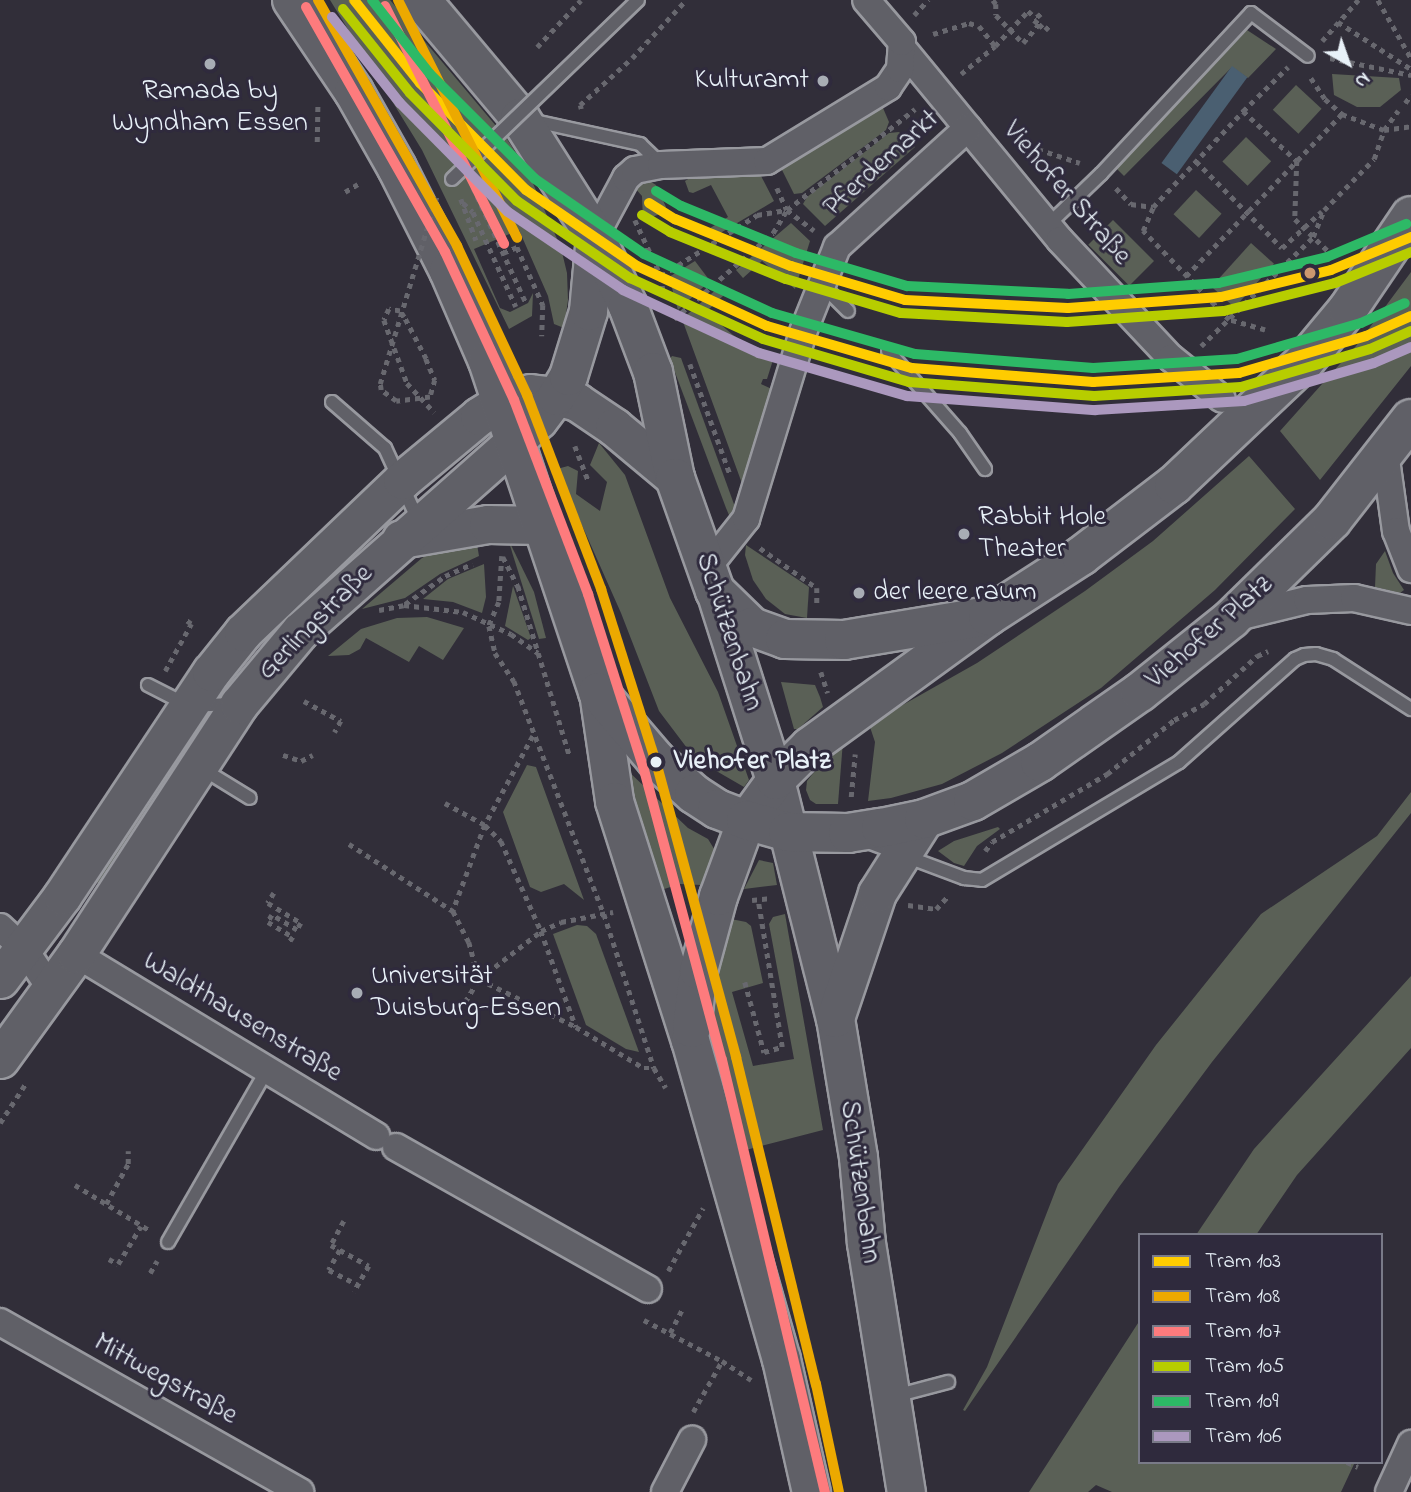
<!DOCTYPE html>
<html>
<head>
<meta charset="utf-8">
<style>
  body { margin:0 }
  #map { position:relative; width:1411px; height:1492px; overflow:hidden; background:#312e39; font-family:"Indie Flower",sans-serif }
  div>[style] { position:absolute }
  .green>* { inset:0; background:#5a6056; transform-origin:0 0 }
  .water>* { inset:0; background:#4a5f71; transform-origin:0 0 }
  .path>* { height:4.5px; margin-top:-2.25px; transform-origin:0; background:repeating-linear-gradient(90deg,#68686f 0 5px,transparent 0 10px) }
  .roads { filter:drop-shadow(2px 0 #98999f) drop-shadow(-2px 0 #98999f) drop-shadow(0 2px #98999f) drop-shadow(0 -2px #98999f) }
  .lane>* { height:12px; margin:-6px; padding:0 6px; transform-origin:6px; border-radius:6px; background:#606067 }
  .street>* { height:26px; margin:-13px; padding:0 13px; transform-origin:13px; border-radius:13px; background:#606067 }
  .secondary>* { height:37px; margin:-18.5px; padding:0 18.5px; transform-origin:18.5px; border-radius:18.5px; background:#606067 }
  .primary>* { height:38px; margin:-19px; padding:0 19px; transform-origin:19px; border-radius:19px; background:#606067 }
  .path-bridge>* { height:4.5px; margin-top:-2.25px; transform-origin:0; background:repeating-linear-gradient(90deg,#68686f 0 5px,transparent 0 10px) }
  .bridges { filter:drop-shadow(2px 0 #98999f) drop-shadow(-2px 0 #98999f) drop-shadow(0 2px #98999f) drop-shadow(0 -2px #98999f) }
  .lane-bridge>* { height:12px; margin:-6px; padding:0 6px; transform-origin:6px; border-radius:6px; background:#606067 }
  .tram-1>* { height:10px; margin:-5px; padding:0 5px; transform-origin:5px; border-radius:5px; background:#fc0 }
  .tram-2>* { height:10px; margin:-5px; padding:0 5px; transform-origin:5px; border-radius:5px; background:#eca900 }
  .tram-3>* { height:10px; margin:-5px; padding:0 5px; transform-origin:5px; border-radius:5px; background:#fd7b7d }
  .tram-4>* { height:10px; margin:-5px; padding:0 5px; transform-origin:5px; border-radius:5px; background:#b7cd00 }
  .tram-5>* { height:10px; margin:-5px; padding:0 5px; transform-origin:5px; border-radius:5px; background:#2db966 }
  .tram-6>* { height:10px; margin:-5px; padding:0 5px; transform-origin:5px; border-radius:5px; background:#ab98be }
  .dots>* { width:19px; height:19px; translate:-50% -50%; box-sizing:border-box; border:4px solid #2f2a3d; border-radius:50% }
  span { translate:-50% -50%; white-space:nowrap; text-align:center; line-height:1.15; -webkit-text-stroke:6px #2f2a3d; paint-order:stroke }
  .poi-label { font-size:28px; color:#e8f1f8 }
  .right { translate:-100% -50%; text-align:right }
  .left { translate:0 -50%; text-align:left }
  .street-label { font-size:28px; color:#e8f1f8 }
  .stop-label { font-size:28px; color:#e8f1f8; font-weight:700 }
  .legend { position:absolute; left:1138px; top:1233px; width:245px; height:231px; box-sizing:border-box; background:#2f2a3d; border:2px solid #797a88; margin:0; padding:9px 12px; list-style:none; font-size:21px; color:#e8f1f8 }
  .legend li { display:flex; align-items:center; gap:14px; height:35px }
  .legend b { width:35px; border:2px solid #797a88 }
  .north { position:absolute; left:1313px; top:28px; width:70px; height:70px; -webkit-text-stroke:5px #2f2a3d; paint-order:stroke; rotate:140deg; font-size:19px; font-weight:700; line-height:28px; text-align:center; color:#e8f1f8 }
  .north::after { content:''; display:block; margin:auto; width:24px; height:32px; background:#e8f1f8; clip-path:polygon(50% 0,100% 100%,50% 72%,0 100%) }
</style>
</head>
<body>
<div id="map">
  <div class="green">
    <div style="clip-path:polygon(330px 0,390px 0,507px 139px,528px 172px,561px 248px,567px 273px,568px 300px,564px 328px,554px 324px,548px 296px,519px 230px,474px 249px,500px 308px,510px 312px,528px 303px,533px 293px,532px 316px,509px 329px,422px 150px)"></div>
    <div style="clip-path:polygon(1247px 30px,1276px 49px,1248px 78px,1232px 67px,1124px 176px,1116px 168px)"></div>
    <div style="clip-path:polygon(1332px 74px,1399px 78px,1401px 90px,1380px 107px,1357px 107px,1334px 95px)"></div>
    <div style="left:1296px;top:85px;width:35px;height:34px;rotate:43deg"></div>
    <div style="clip-path:polygon(880px 101px,889px 122px,886px 130px,802px 193px,794px 194px,779px 164px)"></div>
    <div style="clip-path:polygon(899px 132px,915px 147px,825px 226px,803px 204px,807px 197px,889px 133px)"></div>
    <div style="left:1246px;top:137px;width:35px;height:34px;rotate:44deg"></div>
    <div style="clip-path:polygon(759px 172px,774px 201px,712px 238px,707px 230px,728px 217px,711px 185px,693px 193px,689px 192px,685px 181px,693px 176px)"></div>
    <div style="clip-path:polygon(648px 180px,656px 185px,666px 207px,662px 213px,643px 221px,642px 196px,634px 187px)"></div>
    <div style="left:1196px;top:190px;width:35px;height:33px;rotate:43deg"></div>
    <div style="left:1113px;top:220px;width:58px;height:35px;rotate:45deg"></div>
    <div style="clip-path:polygon(791px 223px,810px 241px,795px 289px,762px 261px,743px 278px,736px 270px)"></div>
    <div style="left:1251px;top:243px;width:31px;height:59px;rotate:42deg"></div>
    <div style="clip-path:polygon(695px 261px,710px 281px,678px 310px,669px 277px)"></div>
    <div style="clip-path:polygon(1411px 272px,1411px 366px,1320px 480px,1280px 431px,1356px 346px)"></div>
    <div style="clip-path:polygon(718px 288px,724px 295px,706px 312px,733px 335px,773px 360px,767px 379px,763px 379px,761px 384px,774px 390px,744px 489px,682px 319px)"></div>
    <div style="clip-path:polygon(672px 356px,681px 358px,735px 507px,733px 515px,729px 515px,726px 508px,670px 359px)"></div>
    <div style="clip-path:polygon(599px 443px,625px 475px,670px 598px,718px 692px,749px 780px,744px 787px,706px 765px,687px 748px,659px 711px,621px 613px,557px 469px,568px 466px,578px 471px,576px 494px,600px 511px,607px 482px,590px 465px)"></div>
    <div style="clip-path:polygon(1249px 456px,1295px 509px,1215px 590px,1101px 688px,1002px 753px,942px 784px,891px 798px,868px 801px,875px 742px,869px 724px,977px 663px,1085px 591px,1153px 541px)"></div>
    <div style="clip-path:polygon(508px 539px,534px 592px,546px 638px,539px 639px)"></div>
    <div style="clip-path:polygon(477px 544px,479px 556px,440px 574px,405px 598px,362px 609px,422px 558px,440px 548px)"></div>
    <div style="clip-path:polygon(746px 545px,809px 587px,807px 618px,785px 614px,766px 599px,753px 580px,745px 555px)"></div>
    <div style="clip-path:polygon(1385px 551px,1393px 573px,1404px 590px,1400px 593px,1375px 587px,1376px 564px)"></div>
    <div style="clip-path:polygon(484px 564px,486px 597px,482px 613px,453px 602px,423px 599px,448px 579px)"></div>
    <div style="clip-path:polygon(513px 586px,531px 638px,528px 640px,505px 626px)"></div>
    <div style="clip-path:polygon(427px 617px,464px 628px,443px 660px,419px 646px,409px 662px,366px 638px,360px 649px,349px 655px,328px 656px,361px 629px,397px 618px)"></div>
    <div style="clip-path:polygon(781px 682px,815px 685px,820px 697px,823px 707px,798px 729px,794px 729px)"></div>
    <div style="clip-path:polygon(210px 720px,101px 885px,92px 879px,197px 723px)"></div>
    <div style="clip-path:polygon(843px 741px,838px 804px,816px 804px,810px 800px,806px 790px,807px 781px,826px 757px)"></div>
    <div style="clip-path:polygon(527px 765px,536px 767px,584px 900px,564px 884px,541px 892px,530px 887px,503px 812px)"></div>
    <div style="clip-path:polygon(627px 770px,688px 828px,708px 839px,716px 852px,701px 885px,680px 884px,661px 890px,625px 772px)"></div>
    <div style="clip-path:polygon(1411px 792px,1411px 813px,1212px 1062px,1119px 1187px,965px 1411px,963px 1410px,987px 1367px,1058px 1184px,1156px 1045px,1261px 914px,1377px 836px)"></div>
    <div style="clip-path:polygon(998px 827px,1000px 829px,977px 846px,964px 866px,954px 863px,938px 851px,954px 841px)"></div>
    <div style="clip-path:polygon(759px 860px,773px 863px,777px 885px,744px 889px)"></div>
    <div style="clip-path:polygon(785px 914px,823px 1130px,742px 1151px,714px 1051px,713px 1003px,719px 959px,731px 919px,746px 922px,751px 926px,763px 983px,732px 992px,753px 1066px,794px 1059px,769px 924px,773px 917px)"></div>
    <div style="clip-path:polygon(577px 925px,587px 926px,596px 934px,639px 1052px,626px 1049px,586px 1025px,553px 934px)"></div>
    <div style="clip-path:polygon(1411px 976px,1411px 1048px,1297px 1175px,1256px 1235px,1196px 1235px,1254px 1149px)"></div>
    <div style="clip-path:polygon(1140px 1320px,1140px 1462px,1355px 1462px,1341px 1492px,1112px 1492px,1096px 1485px,1088px 1492px,1029px 1492px)"></div>
  </div>
  <div class="water">
    <div style="left:1232px;top:66px;width:19px;height:120px;rotate:36deg"></div>
  </div>
  <div class="path">
    <div style="left:993px;top:0;width:5px;rotate:53deg"></div>
    <div style="left:996px;top:4px;width:11px;rotate:90deg"></div>
    <div style="left:996px;top:15px;width:39px;rotate:46deg"></div>
    <div style="left:1023px;top:43px;width:25px;rotate:-50deg"></div>
    <div style="left:1378px;top:0;width:67px;rotate:60.4deg"></div>
    <div style="left:1041px;top:14px;width:9px;rotate:139deg"></div>
    <div style="left:1034px;top:20px;width:6px;rotate:39deg"></div>
    <div style="left:1039px;top:24px;width:8px;rotate:45deg"></div>
    <div style="left:1045px;top:30px;width:8px;rotate:-45deg"></div>
    <div style="left:914px;top:15px;width:21px;rotate:-47deg"></div>
    <div style="left:1338px;top:22px;width:87px;rotate:32.8deg"></div>
    <div style="left:933px;top:34px;width:38px;rotate:-17deg"></div>
    <div style="left:969px;top:23px;width:10px;rotate:17deg"></div>
    <div style="left:979px;top:26px;width:26px;rotate:51deg"></div>
    <div style="left:995px;top:46px;width:48px;rotate:-46.7deg"></div>
    <div style="left:1028px;top:11px;width:11px;rotate:41deg"></div>
    <div style="left:1322px;top:41px;width:55px;rotate:-48.7deg"></div>
    <div style="left:537px;top:47px;width:64px;rotate:-46.9deg"></div>
    <div style="left:1330px;top:58px;width:83px;rotate:11.9deg"></div>
    <div style="left:961px;top:74px;width:44px;rotate:-39.5deg"></div>
    <div style="left:1311px;top:78px;width:25px;rotate:56deg"></div>
    <div style="left:1325px;top:99px;width:23px;rotate:41deg"></div>
    <div style="left:1342px;top:114px;width:45px;rotate:20.9deg"></div>
    <div style="left:1384px;top:130px;width:27px;rotate:-8deg"></div>
    <div style="left:1405px;top:103px;width:10px;rotate:-53deg"></div>
    <div style="left:581px;top:109px;width:4px;rotate:-104deg"></div>
    <div style="left:580px;top:105px;width:70px;rotate:-42.1deg"></div>
    <div style="left:632px;top:58px;width:79px;rotate:-47deg"></div>
    <div style="left:1243px;top:111px;width:74px;rotate:42.8deg"></div>
    <div style="left:1297px;top:161px;width:58px;rotate:92deg"></div>
    <div style="left:1295px;top:219px;width:47px;rotate:44.1deg"></div>
    <div style="left:317px;top:142px;width:39px;rotate:-89deg"></div>
    <div style="left:1019px;top:143px;width:64px;rotate:18.2deg"></div>
    <div style="left:1196px;top:161px;width:122px;rotate:45.3deg"></div>
    <div style="left:1282px;top:248px;width:54px;rotate:-42.8deg"></div>
    <div style="left:473px;top:187px;width:128px;rotate:65.4deg"></div>
    <div style="left:777px;top:188px;width:24px;rotate:66deg"></div>
    <div style="left:787px;top:210px;width:34px;rotate:37deg"></div>
    <div style="left:1116px;top:188px;width:22px;rotate:47deg"></div>
    <div style="left:1131px;top:204px;width:22px;rotate:8deg"></div>
    <div style="left:345px;top:192px;width:15px;rotate:-32deg"></div>
    <div style="left:461px;top:199px;width:44px;rotate:69.9deg"></div>
    <div style="left:463px;top:203px;width:13px;rotate:42deg"></div>
    <div style="left:473px;top:212px;width:104px;rotate:65.6deg"></div>
    <div style="left:635px;top:220px;width:62px;rotate:65.1deg"></div>
    <div style="left:661px;top:276px;width:21px;rotate:82deg"></div>
    <div style="left:503px;top:253px;width:15px;rotate:-23deg"></div>
    <div style="left:517px;top:247px;width:64px;rotate:65.9deg"></div>
    <div style="left:543px;top:305px;width:31px;rotate:92deg"></div>
    <div style="left:661px;top:276px;width:114px;rotate:-32.4deg"></div>
    <div style="left:757px;top:215px;width:29px;rotate:-10deg"></div>
    <div style="left:1186px;top:276px;width:225px;rotate:-46.1deg"></div>
    <div style="left:674px;top:319px;width:131px;rotate:-41deg"></div>
    <div style="left:773px;top:233px;width:27px;rotate:-59deg"></div>
    <div style="left:787px;top:210px;width:163px;rotate:-38.3deg"></div>
    <div style="left:1265px;top:330px;width:37px;rotate:-164deg"></div>
    <div style="left:1229px;top:320px;width:124px;rotate:-134deg"></div>
    <div style="left:1143px;top:231px;width:26px;rotate:-67deg"></div>
    <div style="left:1153px;top:207px;width:132px;rotate:-46.8deg"></div>
    <div style="left:1243px;top:111px;width:63px;rotate:-44.4deg"></div>
    <div style="left:1201px;top:346px;width:156px;rotate:-44.2deg"></div>
    <div style="left:1313px;top:237px;width:29px;rotate:-68deg"></div>
    <div style="left:1324px;top:210px;width:71px;rotate:-45.6deg"></div>
    <div style="left:1374px;top:159px;width:31px;rotate:-71deg"></div>
    <div style="left:1384px;top:130px;width:24px;rotate:-54deg"></div>
    <div style="left:426px;top:359px;width:47px;rotate:-117.6deg"></div>
    <div style="left:404px;top:317px;width:7px;rotate:-124deg"></div>
    <div style="left:400px;top:311px;width:11px;rotate:-170deg"></div>
    <div style="left:389px;top:309px;width:12px;rotate:114deg"></div>
    <div style="left:384px;top:320px;width:67px;rotate:69.9deg"></div>
    <div style="left:407px;top:383px;width:40px;rotate:47deg"></div>
    <div style="left:690px;top:364px;width:117px;rotate:70deg"></div>
    <div style="left:575px;top:446px;width:39px;rotate:69deg"></div>
    <div style="left:760px;top:548px;width:70px;rotate:35.1deg"></div>
    <div style="left:817px;top:588px;width:16px;rotate:90deg"></div>
    <div style="left:502px;top:556px;width:46px;rotate:93.7deg"></div>
    <div style="left:499px;top:602px;width:26px;rotate:113deg"></div>
    <div style="left:489px;top:626px;width:28px;rotate:77deg"></div>
    <div style="left:495px;top:653px;width:34px;rotate:56deg"></div>
    <div style="left:514px;top:681px;width:250px;rotate:68.9deg"></div>
    <div style="left:604px;top:914px;width:162px;rotate:72deg"></div>
    <div style="left:654px;top:1068px;width:23px;rotate:59deg"></div>
    <div style="left:503px;top:557px;width:33px;rotate:63deg"></div>
    <div style="left:518px;top:586px;width:179px;rotate:73.1deg"></div>
    <div style="left:405px;top:604px;width:49px;rotate:-35deg"></div>
    <div style="left:445px;top:576px;width:30px;rotate:-24deg"></div>
    <div style="left:379px;top:610px;width:25px;rotate:-11deg"></div>
    <div style="left:404px;top:605px;width:59px;rotate:6.8deg"></div>
    <div style="left:463px;top:612px;width:53px;rotate:24.6deg"></div>
    <div style="left:511px;top:634px;width:33px;rotate:35deg"></div>
    <div style="left:165px;top:671px;width:54px;rotate:-61deg"></div>
    <div style="left:191px;top:624px;width:9px;rotate:-144deg"></div>
    <div style="left:821px;top:672px;width:22px;rotate:72deg"></div>
    <div style="left:304px;top:701px;width:42px;rotate:28.4deg"></div>
    <div style="left:341px;top:721px;width:13px;rotate:119deg"></div>
    <div style="left:533px;top:736px;width:101px;rotate:118.3deg"></div>
    <div style="left:485px;top:825px;width:92px;rotate:110.4deg"></div>
    <div style="left:453px;top:911px;width:35px;rotate:63deg"></div>
    <div style="left:469px;top:942px;width:38px;rotate:75deg"></div>
    <div style="left:479px;top:979px;width:108px;rotate:26.3deg"></div>
    <div style="left:576px;top:1027px;width:79px;rotate:31.1deg"></div>
    <div style="left:644px;top:1068px;width:10px"></div>
    <div style="left:283px;top:755px;width:19px;rotate:18deg"></div>
    <div style="left:301px;top:761px;width:13px;rotate:-27deg"></div>
    <div style="left:851px;top:797px;width:43px;rotate:-84.7deg"></div>
    <div style="left:445px;top:803px;width:46px;rotate:28.8deg"></div>
    <div style="left:485px;top:825px;width:23px;rotate:45deg"></div>
    <div style="left:501px;top:841px;width:98px;rotate:66deg"></div>
    <div style="left:541px;top:931px;width:102px;rotate:70deg"></div>
    <div style="left:349px;top:844px;width:124px;rotate:32.8deg"></div>
    <div style="left:985px;top:851px;width:11px;rotate:-52deg"></div>
    <div style="left:992px;top:842px;width:134px;rotate:-30.6deg"></div>
    <div style="left:1107px;top:774px;width:86px;rotate:-38.9deg"></div>
    <div style="left:1174px;top:720px;width:34px;rotate:-28deg"></div>
    <div style="left:1204px;top:704px;width:72px;rotate:-42.2deg"></div>
    <div style="left:1257px;top:656px;width:12px;rotate:-24deg"></div>
    <div style="left:274px;top:893px;width:12px;rotate:121deg"></div>
    <div style="left:268px;top:903px;width:39px;rotate:31deg"></div>
    <div style="left:301px;top:923px;width:8px;rotate:120deg"></div>
    <div style="left:297px;top:930px;width:29px;rotate:-149deg"></div>
    <div style="left:272px;top:915px;width:8px;rotate:120deg"></div>
    <div style="left:268px;top:922px;width:29px;rotate:31deg"></div>
    <div style="left:293px;top:937px;width:7px;rotate:124deg"></div>
    <div style="left:752px;top:900px;width:19px;rotate:-6deg"></div>
    <div style="left:908px;top:905px;width:28px;rotate:8deg"></div>
    <div style="left:936px;top:909px;width:19px;rotate:-47deg"></div>
    <div style="left:745px;top:982px;width:73px;rotate:74.8deg"></div>
    <div style="left:764px;top:1052px;width:19px;rotate:-16deg"></div>
    <div style="left:782px;top:1047px;width:148px;rotate:-99.3deg"></div>
    <div style="left:465px;top:1002px;width:27px;rotate:-59deg"></div>
    <div style="left:479px;top:979px;width:78px;rotate:-37.7deg"></div>
    <div style="left:541px;top:931px;width:22px;rotate:-24deg"></div>
    <div style="left:561px;top:922px;width:53px;rotate:-10.9deg"></div>
    <div style="left:0;top:1123px;width:48px;rotate:-57deg"></div>
    <div style="left:75px;top:1185px;width:87px;rotate:31.3deg"></div>
    <div style="left:106px;top:1204px;width:46px;rotate:-61.2deg"></div>
    <div style="left:128px;top:1164px;width:13px;rotate:-90deg"></div>
    <div style="left:344px;top:1221px;width:27px;rotate:118deg"></div>
    <div style="left:331px;top:1245px;width:43px;rotate:28.9deg"></div>
    <div style="left:369px;top:1266px;width:30px;rotate:120deg"></div>
    <div style="left:340px;top:1250px;width:23px;rotate:119deg"></div>
    <div style="left:329px;top:1270px;width:33px;rotate:27deg"></div>
    <div style="left:109px;top:1259px;width:10px;rotate:29deg"></div>
    <div style="left:118px;top:1264px;width:44px;rotate:-58.8deg"></div>
    <div style="left:668px;top:1271px;width:72px;rotate:-60.9deg"></div>
    <div style="left:150px;top:1273px;width:14px;rotate:-60deg"></div>
    <div style="left:644px;top:1320px;width:88px;rotate:27.7deg"></div>
    <div style="left:722px;top:1361px;width:35px;rotate:33deg"></div>
    <div style="left:670px;top:1333px;width:27px;rotate:-63deg"></div>
    <div style="left:693px;top:1412px;width:59px;rotate:-60.4deg"></div>
    <div style="left:1347px;top:1462px;width:12px;rotate:24deg"></div>
  </div>
  <div class="roads">
    <div class="lane">
      <div style="left:530px;top:120px;width:113px;rotate:12.3deg"></div>
      <div style="left:640px;top:144px;width:29px;rotate:44deg"></div>
      <div style="left:1048px;top:225px;width:74px;rotate:-43.9deg"></div>
      <div style="left:1101px;top:174px;width:220px;rotate:-47deg"></div>
      <div style="left:1251px;top:13px;width:71px;rotate:37deg"></div>
      <div style="left:821px;top:284px;width:38px;rotate:45deg"></div>
      <div style="left:888px;top:351px;width:109px;rotate:48.7deg"></div>
      <div style="left:960px;top:433px;width:44px;rotate:55.2deg"></div>
      <div style="left:332px;top:402px;width:70px;rotate:41deg"></div>
      <div style="left:385px;top:448px;width:79px;rotate:65.4deg"></div>
      <div style="left:148px;top:685px;width:46px;rotate:27.1deg"></div>
      <div style="left:189px;top:706px;width:42px;rotate:-2.7deg"></div>
      <div style="left:201px;top:768px;width:57px;rotate:31.5deg"></div>
      <div style="left:865px;top:841px;width:106px;rotate:20.5deg"></div>
      <div style="left:964px;top:878px;width:18px;rotate:6deg"></div>
      <div style="left:982px;top:880px;width:230px;rotate:-30.9deg"></div>
      <div style="left:1179px;top:762px;width:155px;rotate:-41.6deg"></div>
      <div style="left:1295px;top:659px;width:10px;rotate:-24deg"></div>
      <div style="left:1304px;top:655px;width:12px;rotate:-5deg"></div>
      <div style="left:1316px;top:654px;width:18px;rotate:16deg"></div>
      <div style="left:1333px;top:659px;width:93px;rotate:32.7deg"></div>
      <div style="left:168px;top:1242px;width:198px;rotate:-60.1deg"></div>
      <div style="left:895px;top:1396px;width:55px;rotate:-14.8deg"></div>
    </div>
    <div class="street">
      <div style="left:903px;top:49px;width:247px;rotate:50.6deg"></div>
      <div style="left:1060px;top:240px;width:162px;rotate:46.8deg"></div>
      <div style="left:1171px;top:358px;width:65px;rotate:38.8deg"></div>
      <div style="left:595px;top:236px;width:66px;rotate:-61.9deg"></div>
      <div style="left:626px;top:178px;width:12px;rotate:-42deg"></div>
      <div style="left:635px;top:170px;width:26px;rotate:-11deg"></div>
      <div style="left:661px;top:165px;width:106px;rotate:-2.2deg"></div>
      <div style="left:767px;top:161px;width:142px;rotate:-31.4deg"></div>
      <div style="left:888px;top:87px;width:22px;rotate:-56deg"></div>
      <div style="left:900px;top:69px;width:27px;rotate:-86deg"></div>
      <div style="left:902px;top:42px;width:55px;rotate:-130.6deg"></div>
      <div style="left:1385px;top:452px;width:80px;rotate:82.1deg"></div>
      <div style="left:1396px;top:531px;width:41px;rotate:68.5deg"></div>
      <div style="left:707px;top:568px;width:63px;rotate:-51.5deg"></div>
      <div style="left:746px;top:519px;width:195px;rotate:-73deg"></div>
      <div style="left:803px;top:332px;width:92px;rotate:-68.2deg"></div>
      <div style="left:837px;top:247px;width:177px;rotate:-42.3deg"></div>
      <div style="left:1233px;top:618px;width:76px;rotate:-13.7deg"></div>
      <div style="left:1307px;top:600px;width:47px;rotate:-2.4deg"></div>
      <div style="left:1354px;top:598px;width:58px;rotate:12.8deg"></div>
      <div style="left:0;top:927px;width:33px;rotate:43deg"></div>
      <div style="left:24px;top:949px;width:48px;rotate:56deg"></div>
      <div style="left:76px;top:954px;width:351px;rotate:31.2deg"></div>
      <div style="left:396px;top:1147px;width:289px;rotate:29.4deg"></div>
      <div style="left:0;top:1322px;width:345px;rotate:29.5deg"></div>
      <div style="left:665px;top:1492px;width:59px;rotate:-62.6deg"></div>
      <div style="left:1389px;top:1492px;width:53px;rotate:-65.4deg"></div>
    </div>
    <div class="secondary">
      <div style="left:401px;top:539px;width:88px;rotate:-9.8deg"></div>
      <div style="left:488px;top:524px;width:54px;rotate:1.1deg"></div>
      <div style="left:715px;top:591px;width:198px;rotate:72.4deg"></div>
      <div style="left:775px;top:780px;width:245px;rotate:75.9deg"></div>
      <div style="left:835px;top:1018px;width:141px;rotate:80.6deg"></div>
      <div style="left:858px;top:1157px;width:86px;rotate:84.7deg"></div>
      <div style="left:866px;top:1243px;width:252px;rotate:80.9deg"></div>
      <div style="left:598px;top:692px;width:110px;rotate:81.6deg"></div>
      <div style="left:614px;top:801px;width:251px;rotate:72.4deg"></div>
      <div style="left:690px;top:1040px;width:332px;rotate:74.1deg"></div>
      <div style="left:781px;top:1359px;width:136px;rotate:77.3deg"></div>
      <div style="left:0;top:979px;width:104px;rotate:-53.2deg"></div>
      <div style="left:62px;top:896px;width:269px;rotate:-56.4deg"></div>
      <div style="left:211px;top:672px;width:51px;rotate:-51.3deg"></div>
      <div style="left:243px;top:632px;width:220px;rotate:-43.7deg"></div>
      <div style="left:402px;top:480px;width:100px;rotate:-39.7deg"></div>
      <div style="left:479px;top:416px;width:26px;rotate:-32deg"></div>
      <div style="left:501px;top:402px;width:30px;rotate:-17deg"></div>
      <div style="left:530px;top:393px;width:26px;rotate:7deg"></div>
      <div style="left:556px;top:396px;width:22px;rotate:16deg"></div>
      <div style="left:577px;top:402px;width:45px;rotate:34deg"></div>
      <div style="left:614px;top:427px;width:80px;rotate:39.9deg"></div>
      <div style="left:835px;top:1018px;width:132px;rotate:-71.4deg"></div>
      <div style="left:877px;top:893px;width:88px;rotate:-57.6deg"></div>
      <div style="left:691px;top:1028px;width:58px;rotate:-83.1deg"></div>
      <div style="left:698px;top:970px;width:77px;rotate:-74.9deg"></div>
      <div style="left:718px;top:896px;width:81px;rotate:-69.8deg"></div>
      <div style="left:746px;top:820px;width:49px;rotate:-54.1deg"></div>
      <div style="left:775px;top:780px;width:48px;rotate:-45deg"></div>
      <div style="left:809px;top:746px;width:221px;rotate:-36deg"></div>
      <div style="left:0;top:1059px;width:130px;rotate:-54.1deg"></div>
      <div style="left:76px;top:954px;width:298px;rotate:-56.9deg"></div>
      <div style="left:239px;top:704px;width:95px;rotate:-50.1deg"></div>
      <div style="left:300px;top:631px;width:286px;rotate:-41.5deg"></div>
      <div style="left:514px;top:442px;width:33px;rotate:-43deg"></div>
      <div style="left:538px;top:420px;width:30px;rotate:-53deg"></div>
      <div style="left:556px;top:396px;width:23px;rotate:-59deg"></div>
      <div style="left:568px;top:376px;width:68px;rotate:-72.9deg"></div>
      <div style="left:588px;top:311px;width:75px;rotate:-84.7deg"></div>
    </div>
    <div class="primary">
      <div style="left:292px;top:0;width:111px;rotate:56deg"></div>
      <div style="left:354px;top:92px;width:87px;rotate:60.5deg"></div>
      <div style="left:397px;top:168px;width:115px;rotate:63.2deg"></div>
      <div style="left:449px;top:271px;width:98px;rotate:66.6deg"></div>
      <div style="left:488px;top:361px;width:349px;rotate:71.6deg"></div>
      <div style="left:598px;top:692px;width:89px;rotate:49.5deg"></div>
      <div style="left:656px;top:760px;width:51px;rotate:41.8deg"></div>
      <div style="left:694px;top:794px;width:27px;rotate:33deg"></div>
      <div style="left:717px;top:809px;width:31px;rotate:21deg"></div>
      <div style="left:746px;top:820px;width:44px;rotate:15.9deg"></div>
      <div style="left:788px;top:832px;width:60px;rotate:1deg"></div>
      <div style="left:848px;top:833px;width:33px;rotate:-9deg"></div>
      <div style="left:881px;top:828px;width:44px;rotate:-11.8deg"></div>
      <div style="left:924px;top:819px;width:52px;rotate:-20.2deg"></div>
      <div style="left:973px;top:801px;width:78px;rotate:-30.2deg"></div>
      <div style="left:1040px;top:762px;width:122px;rotate:-35deg"></div>
      <div style="left:1140px;top:692px;width:117px;rotate:-38.7deg"></div>
      <div style="left:1231px;top:619px;width:141px;rotate:-44.4deg"></div>
      <div style="left:1332px;top:520px;width:128px;rotate:-52deg"></div>
      <div style="left:421px;top:0;width:154px;rotate:50deg"></div>
      <div style="left:520px;top:118px;width:140px;rotate:57.6deg"></div>
      <div style="left:595px;top:236px;width:77px;rotate:64.8deg"></div>
      <div style="left:628px;top:306px;width:71px;rotate:69.3deg"></div>
      <div style="left:653px;top:372px;width:108px;rotate:78.3deg"></div>
      <div style="left:675px;top:478px;width:120px;rotate:70.5deg"></div>
      <div style="left:715px;top:591px;width:52px;rotate:44.2deg"></div>
      <div style="left:752px;top:627px;width:35px;rotate:20deg"></div>
      <div style="left:785px;top:639px;width:59px;rotate:1deg"></div>
      <div style="left:844px;top:640px;width:146px;rotate:-9.5deg"></div>
      <div style="left:988px;top:616px;width:111px;rotate:-32.8deg"></div>
      <div style="left:1081px;top:556px;width:117px;rotate:-37.4deg"></div>
      <div style="left:1174px;top:485px;width:179px;rotate:-43.4deg"></div>
      <div style="left:1304px;top:362px;width:69px;rotate:-50.3deg"></div>
      <div style="left:1348px;top:309px;width:112px;rotate:-55.9deg"></div>
    </div>
  </div>
  <div class="path-bridge">
    <div style="left:426px;top:359px;width:23px;rotate:67deg"></div>
    <div style="left:435px;top:380px;width:18px;rotate:106deg"></div>
    <div style="left:430px;top:397px;width:34px;rotate:173deg"></div>
    <div style="left:396px;top:401px;width:19px;rotate:-144deg"></div>
    <div style="left:381px;top:390px;width:6px;rotate:-99deg"></div>
    <div style="left:380px;top:384px;width:197px;rotate:-73.2deg"></div>
  </div>
  <div class="bridges">
    <div class="lane-bridge">
      <div style="left:452px;top:179px;width:258px;rotate:-43.9deg"></div>
    </div>
  </div>
  <div class="tram-1">
    <div style="left:354px;top:0;width:106px;rotate:51.5deg"></div>
    <div style="left:420px;top:83px;width:151px;rotate:45.3deg"></div>
    <div style="left:526px;top:190px;width:135px;rotate:34.4deg"></div>
    <div style="left:637px;top:266px;width:143px;rotate:24.8deg"></div>
    <div style="left:767px;top:326px;width:151px;rotate:16.2deg"></div>
    <div style="left:912px;top:368px;width:182px;rotate:4.4deg"></div>
    <div style="left:1093px;top:382px;width:146px;rotate:-3.5deg"></div>
    <div style="left:1239px;top:373px;width:132px;rotate:-16.2deg"></div>
    <div style="left:1366px;top:336px;width:49px;rotate:-24deg"></div>
    <div style="left:649px;top:203px;width:31px;rotate:32deg"></div>
    <div style="left:675px;top:219px;width:125px;rotate:22.1deg"></div>
    <div style="left:791px;top:266px;width:119px;rotate:16.6deg"></div>
    <div style="left:905px;top:300px;width:163px;rotate:2.8deg"></div>
    <div style="left:1068px;top:308px;width:153px;rotate:-4.1deg"></div>
    <div style="left:1221px;top:297px;width:113px;rotate:-13.8deg"></div>
    <div style="left:1331px;top:270px;width:87px;rotate:-22.4deg"></div>
  </div>
  <div class="tram-2">
    <div style="left:318px;top:0;width:283px;rotate:60.5deg"></div>
    <div style="left:457px;top:246px;width:165px;rotate:64.8deg"></div>
    <div style="left:527px;top:395px;width:208px;rotate:69.1deg"></div>
    <div style="left:601px;top:589px;width:182px;rotate:72.4deg"></div>
    <div style="left:656px;top:762px;width:306px;rotate:74.8deg"></div>
    <div style="left:736px;top:1057px;width:337px;rotate:76.3deg"></div>
    <div style="left:816px;top:1384px;width:110px;rotate:78deg"></div>
    <div style="left:398px;top:0;width:266px;rotate:63.4deg"></div>
  </div>
  <div class="tram-3">
    <div style="left:385px;top:6px;width:266px;rotate:63.4deg"></div>
    <div style="left:306px;top:7px;width:282px;rotate:60.4deg"></div>
    <div style="left:445px;top:252px;width:163px;rotate:65deg"></div>
    <div style="left:514px;top:400px;width:208px;rotate:69.1deg"></div>
    <div style="left:588px;top:594px;width:181px;rotate:72.3deg"></div>
    <div style="left:643px;top:766px;width:304px;rotate:75deg"></div>
    <div style="left:722px;top:1060px;width:444px;rotate:76.6deg"></div>
  </div>
  <div class="tram-4">
    <div style="left:343px;top:9px;width:107px;rotate:51.4deg"></div>
    <div style="left:410px;top:93px;width:152px;rotate:45.3deg"></div>
    <div style="left:517px;top:201px;width:137px;rotate:34.3deg"></div>
    <div style="left:630px;top:278px;width:146px;rotate:24.6deg"></div>
    <div style="left:763px;top:339px;width:152px;rotate:16.4deg"></div>
    <div style="left:909px;top:382px;width:186px;rotate:4.3deg"></div>
    <div style="left:1094px;top:396px;width:147px;rotate:-3.5deg"></div>
    <div style="left:1241px;top:387px;width:134px;rotate:-16.4deg"></div>
    <div style="left:1370px;top:349px;width:45px;rotate:-23.7deg"></div>
    <div style="left:642px;top:215px;width:33px;rotate:31deg"></div>
    <div style="left:670px;top:232px;width:125px;rotate:22.1deg"></div>
    <div style="left:786px;top:279px;width:120px;rotate:16.5deg"></div>
    <div style="left:901px;top:313px;width:166px;rotate:3.1deg"></div>
    <div style="left:1067px;top:322px;width:157px;rotate:-4deg"></div>
    <div style="left:1224px;top:311px;width:114px;rotate:-14.2deg"></div>
    <div style="left:1335px;top:283px;width:82px;rotate:-22.2deg"></div>
  </div>
  <div class="tram-5">
    <div style="left:372px;top:0;width:94px;rotate:51.9deg"></div>
    <div style="left:430px;top:74px;width:148px;rotate:45deg"></div>
    <div style="left:535px;top:179px;width:132px;rotate:34.5deg"></div>
    <div style="left:644px;top:254px;width:141px;rotate:24.7deg"></div>
    <div style="left:772px;top:313px;width:149px;rotate:16deg"></div>
    <div style="left:915px;top:354px;width:179px;rotate:4.5deg"></div>
    <div style="left:1093px;top:368px;width:144px;rotate:-3.6deg"></div>
    <div style="left:1237px;top:359px;width:129px;rotate:-16.2deg"></div>
    <div style="left:1361px;top:323px;width:48px;rotate:-24.4deg"></div>
    <div style="left:656px;top:191px;width:29px;rotate:31deg"></div>
    <div style="left:681px;top:206px;width:124px;rotate:22.2deg"></div>
    <div style="left:796px;top:253px;width:116px;rotate:16.6deg"></div>
    <div style="left:907px;top:286px;width:161px;rotate:2.8deg"></div>
    <div style="left:1068px;top:294px;width:151px;rotate:-4.2deg"></div>
    <div style="left:1219px;top:283px;width:111px;rotate:-13.5deg"></div>
    <div style="left:1327px;top:257px;width:86px;rotate:-22.7deg"></div>
  </div>
  <div class="tram-6">
    <div style="left:332px;top:17px;width:110px;rotate:51.7deg"></div>
    <div style="left:400px;top:103px;width:153px;rotate:45.3deg"></div>
    <div style="left:508px;top:212px;width:139px;rotate:34.1deg"></div>
    <div style="left:623px;top:290px;width:150px;rotate:24.9deg"></div>
    <div style="left:759px;top:353px;width:154px;rotate:16.2deg"></div>
    <div style="left:907px;top:396px;width:189px;rotate:4.3deg"></div>
    <div style="left:1095px;top:410px;width:149px;rotate:-3.5deg"></div>
    <div style="left:1244px;top:401px;width:135px;rotate:-16.3deg"></div>
    <div style="left:1374px;top:363px;width:40px;rotate:-23.4deg"></div>
  </div>
  <div class="dots">
    <div style="left:210px;top:64px;background:#a8adb5"></div>
    <div style="left:823px;top:81px;background:#a8adb5"></div>
    <div style="left:1310px;top:273px;background:#cd976f"></div>
    <div style="left:964px;top:534px;background:#a8adb5"></div>
    <div style="left:859px;top:593px;background:#a8adb5"></div>
    <div style="left:656px;top:762px;background:#e8f1f8"></div>
    <div style="left:357px;top:993px;background:#a8adb5"></div>
  </div>
  <div class="poi-label">
    <span class="right" style="left:809px;top:81px">Kulturamt</span>
    <span style="left:210px;top:108px">Ramada by<br>Wyndham Essen</span>
    <span class="left" style="left:978px;top:534px">Rabbit Hole<br>Theater</span>
    <span class="left" style="left:873px;top:593px">der leere raum</span>
    <span class="left" style="left:371px;top:993px">Universität<br>Duisburg-Essen</span>
  </div>
  <div class="street-label">
    <span style="left:882px;top:164px;rotate:-42deg">Pferdemarkt</span>
    <span style="left:1066px;top:194px;rotate:49deg">Viehofer Straße</span>
    <span style="left:316px;top:623px;rotate:-45deg">Gerlingstraße</span>
    <span style="left:728px;top:632px;rotate:72deg">Schützenbahn</span>
    <span style="left:1210px;top:633px;rotate:-41deg">Viehofer Platz</span>
    <span style="left:242px;top:1018px;rotate:31deg">Waldthausenstraße</span>
    <span style="left:859px;top:1182px;rotate:82deg">Schützenbahn</span>
    <span style="left:165px;top:1380px;rotate:29deg">Mittwegstraße</span>
  </div>
  <div class="stop-label">
    <span class="left" style="left:674px;top:762px">Viehofer Platz</span>
  </div>
  <ul class="legend">
  <li><b style="height:9px;background:#fc0"></b>Tram 103</li>
  <li><b style="height:9px;background:#eca900"></b>Tram 108</li>
  <li><b style="height:9px;background:#fd7b7d"></b>Tram 107</li>
  <li><b style="height:9px;background:#b7cd00"></b>Tram 105</li>
  <li><b style="height:9px;background:#2db966"></b>Tram 109</li>
  <li><b style="height:9px;background:#ab98be"></b>Tram 106</li>
  </ul>
  <div class="north">N</div>
</div>
</body>
</html>
